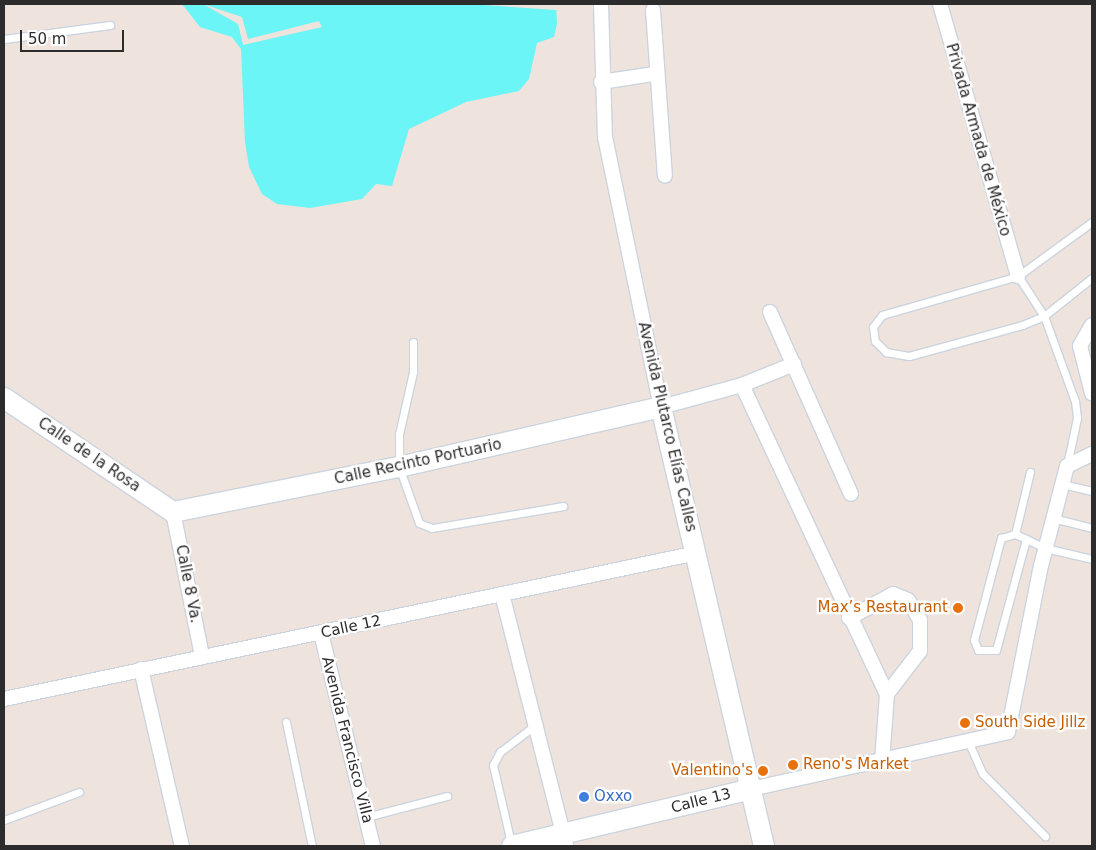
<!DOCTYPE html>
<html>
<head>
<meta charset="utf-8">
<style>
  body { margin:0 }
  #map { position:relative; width:1096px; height:850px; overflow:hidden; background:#eee3dd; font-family:"DejaVu Sans",sans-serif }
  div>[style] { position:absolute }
  .water>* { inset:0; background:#6bf5f6 }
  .pier>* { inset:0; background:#eee3dd }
  .roads { filter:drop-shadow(1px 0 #cbd4de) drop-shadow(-1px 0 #cbd4de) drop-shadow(0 1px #cbd4de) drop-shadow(0 -1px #cbd4de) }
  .lane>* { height:7px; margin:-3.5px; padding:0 3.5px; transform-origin:3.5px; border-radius:3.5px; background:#fff }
  .street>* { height:14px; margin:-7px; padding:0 7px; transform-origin:7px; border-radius:7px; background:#fff }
  .secondary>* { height:20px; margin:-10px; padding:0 10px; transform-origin:10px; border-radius:10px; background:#fff }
  .dots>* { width:14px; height:14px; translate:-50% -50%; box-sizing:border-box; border:2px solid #fff; border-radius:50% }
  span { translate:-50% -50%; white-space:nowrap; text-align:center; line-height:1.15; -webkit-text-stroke:4.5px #fff; paint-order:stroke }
  .street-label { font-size:15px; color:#2c2c2c }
  .food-label { font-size:15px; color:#c56008 }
  .right { translate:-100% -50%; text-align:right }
  .left { translate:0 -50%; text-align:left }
  .shop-label { font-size:15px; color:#366cbe }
  .frame { position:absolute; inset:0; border:5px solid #2c2c2c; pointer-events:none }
  .scale { position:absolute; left:20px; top:30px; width:104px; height:22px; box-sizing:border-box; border:2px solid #2c2c2c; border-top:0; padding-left:6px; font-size:15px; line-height:18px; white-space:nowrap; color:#2c2c2c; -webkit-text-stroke:4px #fff; paint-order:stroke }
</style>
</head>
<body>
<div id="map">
  <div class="water">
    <div style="clip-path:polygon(182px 4px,556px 4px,557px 24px,554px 37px,537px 43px,529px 79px,519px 91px,466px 102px,409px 129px,392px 186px,376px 184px,362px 199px,310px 208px,277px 204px,262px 194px,249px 167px,245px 142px,241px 49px,232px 37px,200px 27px)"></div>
  </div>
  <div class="pier">
    <div style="clip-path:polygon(203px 4px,242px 17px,248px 39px,319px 21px,322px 27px,243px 45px,238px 24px)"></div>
    <div style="clip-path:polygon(469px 4px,559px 4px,559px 10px,556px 10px)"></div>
  </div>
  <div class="roads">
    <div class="lane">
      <div style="left:4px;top:39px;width:107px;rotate:-7.5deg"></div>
      <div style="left:1092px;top:222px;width:92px;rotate:143.9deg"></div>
      <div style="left:1018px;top:276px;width:141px;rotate:164deg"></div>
      <div style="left:882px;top:315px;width:15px;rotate:127deg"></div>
      <div style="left:873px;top:327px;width:14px;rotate:82deg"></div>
      <div style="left:875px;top:341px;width:16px;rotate:45deg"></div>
      <div style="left:886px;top:352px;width:23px;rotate:10deg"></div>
      <div style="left:909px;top:356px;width:117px;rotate:-15.3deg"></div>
      <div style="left:1022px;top:325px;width:24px;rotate:-22deg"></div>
      <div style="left:1044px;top:316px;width:61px;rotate:-38.4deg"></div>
      <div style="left:1018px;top:276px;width:48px;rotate:57deg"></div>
      <div style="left:1044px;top:316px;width:90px;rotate:70deg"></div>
      <div style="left:1075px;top:401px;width:17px;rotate:83deg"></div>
      <div style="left:1077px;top:418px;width:48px;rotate:102deg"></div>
      <div style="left:413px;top:342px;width:30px;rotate:90deg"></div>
      <div style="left:413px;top:372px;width:64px;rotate:102.7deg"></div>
      <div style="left:399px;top:434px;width:33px;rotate:90deg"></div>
      <div style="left:399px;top:467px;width:59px;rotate:70.3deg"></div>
      <div style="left:419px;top:523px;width:14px;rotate:21deg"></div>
      <div style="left:432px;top:528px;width:133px;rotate:-9.5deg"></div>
      <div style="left:1062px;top:484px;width:31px;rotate:13deg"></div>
      <div style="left:1053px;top:518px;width:40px;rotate:14.4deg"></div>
      <div style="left:1015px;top:534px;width:64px;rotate:-76.4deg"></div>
      <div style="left:1026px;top:539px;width:115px;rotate:105.1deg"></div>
      <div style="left:996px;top:650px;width:18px;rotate:180deg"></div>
      <div style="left:978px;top:650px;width:11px;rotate:-112deg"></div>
      <div style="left:974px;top:640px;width:106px;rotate:-75.2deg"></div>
      <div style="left:1001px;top:538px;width:15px;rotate:-16deg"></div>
      <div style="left:1015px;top:534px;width:12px;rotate:24deg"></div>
      <div style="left:1026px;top:539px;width:21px;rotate:25deg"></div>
      <div style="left:1045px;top:548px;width:48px;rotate:13.2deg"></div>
      <div style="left:286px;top:722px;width:127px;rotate:78.2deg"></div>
      <div style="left:968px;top:741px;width:36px;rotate:66deg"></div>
      <div style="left:983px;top:774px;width:88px;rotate:45deg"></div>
      <div style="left:366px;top:817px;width:84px;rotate:-14.5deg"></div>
      <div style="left:4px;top:820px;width:80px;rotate:-20.5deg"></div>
      <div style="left:511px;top:843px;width:80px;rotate:-103deg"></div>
      <div style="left:493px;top:765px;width:15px;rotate:-62deg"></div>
      <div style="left:500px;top:752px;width:44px;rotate:-37.6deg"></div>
    </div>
    <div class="street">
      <div style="left:601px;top:4px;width:133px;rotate:88.3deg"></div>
      <div style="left:605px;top:137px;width:276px;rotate:78.3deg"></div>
      <div style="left:661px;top:407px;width:84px;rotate:-15.2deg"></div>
      <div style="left:742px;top:385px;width:56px;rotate:-22deg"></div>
      <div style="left:940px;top:4px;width:283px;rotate:74deg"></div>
      <div style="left:653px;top:10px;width:166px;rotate:85.9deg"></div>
      <div style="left:601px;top:82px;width:54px;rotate:-8.6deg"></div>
      <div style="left:770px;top:312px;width:199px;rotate:66deg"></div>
      <div style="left:1092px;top:325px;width:24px;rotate:120deg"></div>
      <div style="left:1080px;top:346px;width:49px;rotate:75.7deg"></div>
      <div style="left:742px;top:385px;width:341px;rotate:64.9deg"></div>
      <div style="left:887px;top:694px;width:68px;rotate:94.2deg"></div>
      <div style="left:173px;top:512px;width:147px;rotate:78.6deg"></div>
      <div style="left:502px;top:594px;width:260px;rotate:75.7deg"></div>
      <div style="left:849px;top:618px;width:50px;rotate:-28.6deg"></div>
      <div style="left:893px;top:594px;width:16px;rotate:22deg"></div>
      <div style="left:908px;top:600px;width:23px;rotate:59deg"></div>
      <div style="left:920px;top:620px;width:31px;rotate:90deg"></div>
      <div style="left:920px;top:651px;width:54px;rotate:127.5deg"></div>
      <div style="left:321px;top:633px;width:219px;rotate:76.3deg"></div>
      <div style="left:141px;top:669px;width:182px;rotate:77deg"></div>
      <div style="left:4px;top:699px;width:708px;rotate:-11.9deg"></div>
      <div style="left:751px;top:789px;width:263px;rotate:-12.5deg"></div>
      <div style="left:1008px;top:732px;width:169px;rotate:-78.8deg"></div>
      <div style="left:1041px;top:566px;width:103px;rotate:-75.4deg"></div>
      <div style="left:1067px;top:466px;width:28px;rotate:-26deg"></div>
    </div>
    <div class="secondary">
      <div style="left:4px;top:398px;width:204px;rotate:34deg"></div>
      <div style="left:173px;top:512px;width:230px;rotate:-11.3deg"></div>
      <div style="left:399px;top:467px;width:269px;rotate:-12.9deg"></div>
      <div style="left:661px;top:407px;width:451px;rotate:76.8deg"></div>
      <div style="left:512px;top:846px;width:246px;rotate:-13.4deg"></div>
    </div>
  </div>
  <div class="dots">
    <div style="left:958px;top:608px;background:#e8710a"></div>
    <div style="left:965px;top:723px;background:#e8710a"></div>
    <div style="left:793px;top:765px;background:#e8710a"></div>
    <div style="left:763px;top:771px;background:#e8710a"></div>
    <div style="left:584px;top:797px;background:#3f7fe0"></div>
  </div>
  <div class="street-label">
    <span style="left:978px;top:140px;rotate:74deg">Privada Armada de México</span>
    <span style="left:667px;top:427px;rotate:77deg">Avenida Plutarco Elías Calles</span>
    <span style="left:89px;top:455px;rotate:34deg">Calle de la Rosa</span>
    <span style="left:418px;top:462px;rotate:-12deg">Calle Recinto Portuario</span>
    <span style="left:188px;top:584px;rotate:79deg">Calle 8 Va.</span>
    <span style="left:351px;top:627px;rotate:-12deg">Calle 12</span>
    <span style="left:347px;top:740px;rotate:76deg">Avenida Francisco Villa</span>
    <span style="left:701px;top:801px;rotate:-14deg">Calle 13</span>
  </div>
  <div class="food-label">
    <span class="right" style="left:948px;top:608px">Max’s Restaurant</span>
    <span class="left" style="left:975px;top:723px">South Side Jillz</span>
    <span class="left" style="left:803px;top:765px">Reno's Market</span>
    <span class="right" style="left:753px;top:771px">Valentino's</span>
  </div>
  <div class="shop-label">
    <span class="left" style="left:594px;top:797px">Oxxo</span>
  </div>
  <div class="frame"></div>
  <div class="scale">50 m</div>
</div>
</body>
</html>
